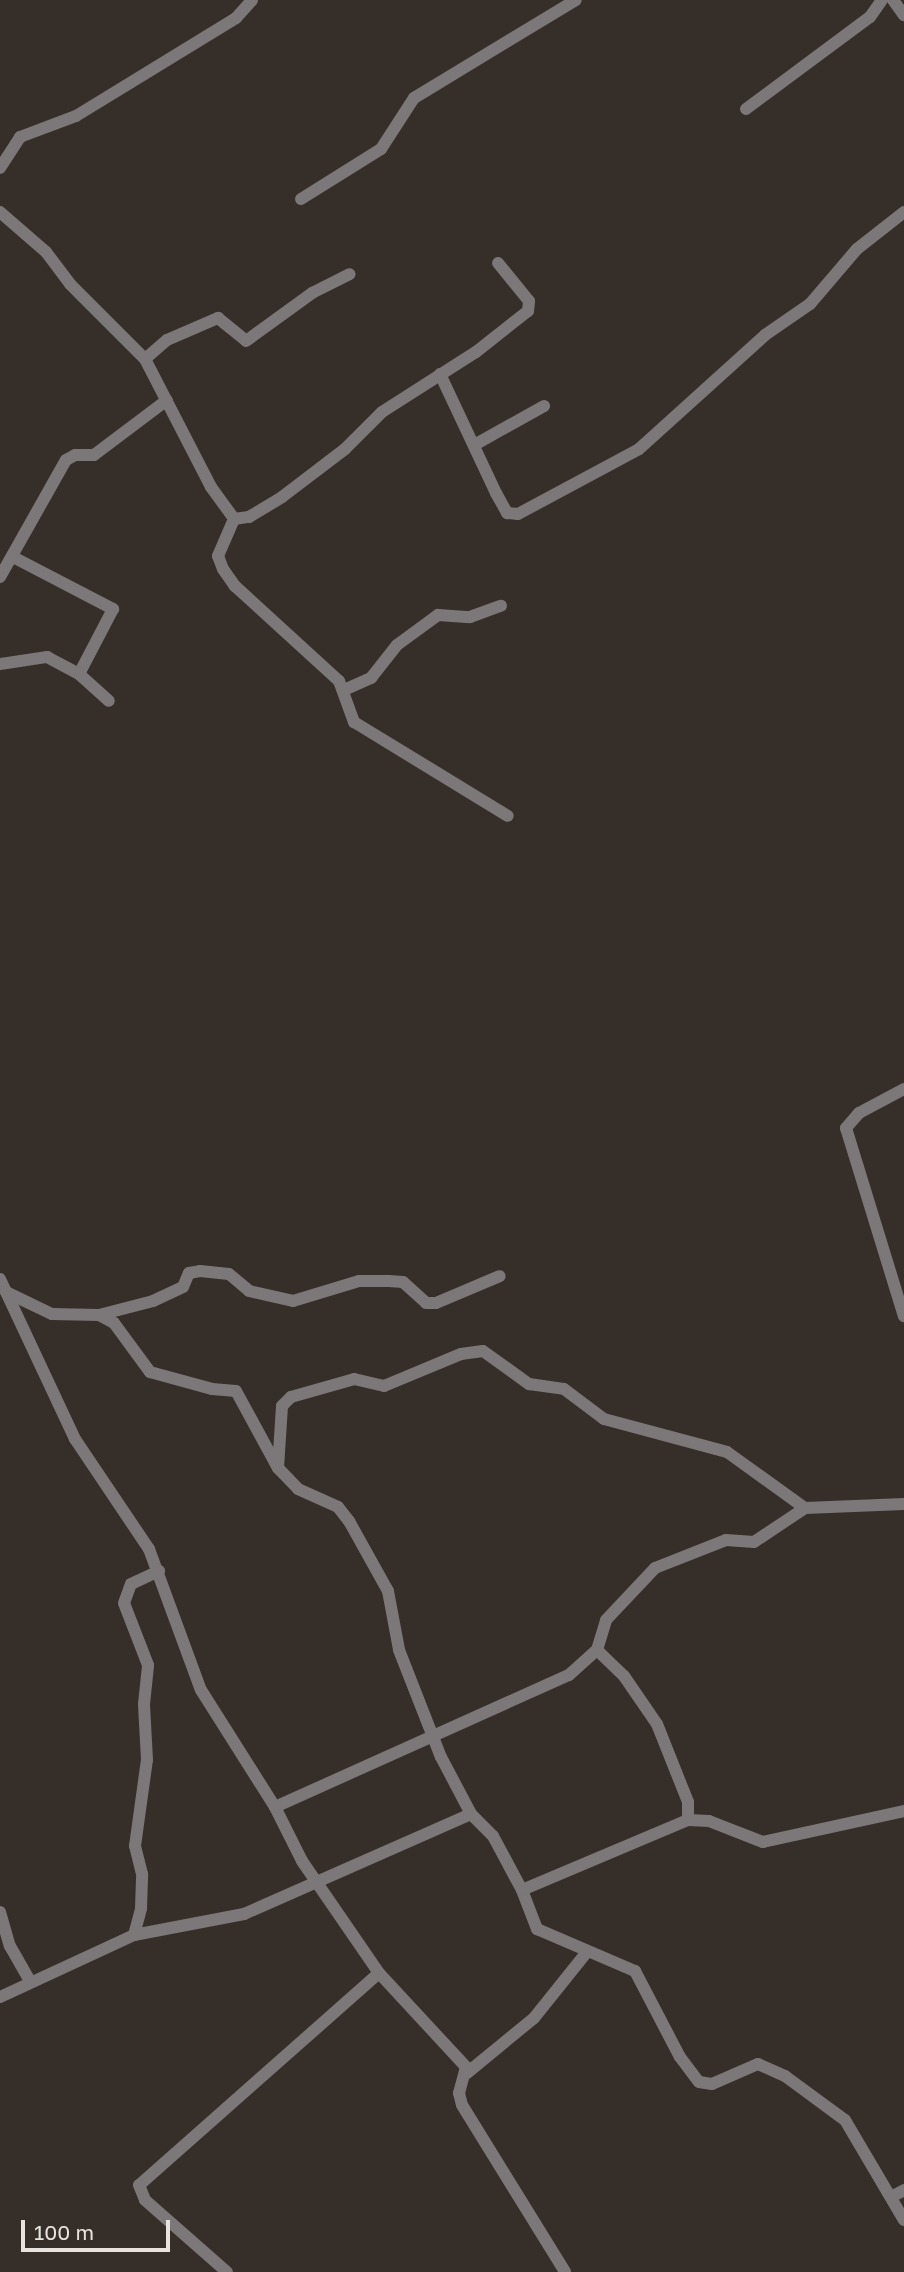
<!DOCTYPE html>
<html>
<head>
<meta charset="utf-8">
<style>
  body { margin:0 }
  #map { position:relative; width:904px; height:2272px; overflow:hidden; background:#362e28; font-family:"Golos Text",sans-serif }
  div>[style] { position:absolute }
  .street>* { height:12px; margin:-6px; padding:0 6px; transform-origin:6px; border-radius:6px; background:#7c7779 }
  span { translate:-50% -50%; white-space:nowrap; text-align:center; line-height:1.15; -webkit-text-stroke:5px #362e28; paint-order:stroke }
  .scale { position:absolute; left:21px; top:2220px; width:149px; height:32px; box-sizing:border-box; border:4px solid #e8e3df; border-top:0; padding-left:9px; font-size:21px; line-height:24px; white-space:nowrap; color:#e8e3df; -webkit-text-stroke:5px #362e28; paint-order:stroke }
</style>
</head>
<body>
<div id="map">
  <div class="street">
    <div style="left:893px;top:0;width:19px;rotate:54deg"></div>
    <div style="left:746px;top:109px;width:154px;rotate:-36.6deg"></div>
    <div style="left:870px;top:17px;width:21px;rotate:-55deg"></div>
    <div style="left:0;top:168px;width:37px;rotate:-57deg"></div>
    <div style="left:20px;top:137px;width:60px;rotate:-20.6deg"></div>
    <div style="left:76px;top:116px;width:188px;rotate:-31.5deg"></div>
    <div style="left:236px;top:18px;width:24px;rotate:-48deg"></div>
    <div style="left:301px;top:199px;width:94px;rotate:-32deg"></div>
    <div style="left:381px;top:149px;width:61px;rotate:-57.1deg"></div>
    <div style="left:414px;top:98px;width:189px;rotate:-31.2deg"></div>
    <div style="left:0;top:212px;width:61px;rotate:41deg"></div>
    <div style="left:46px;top:252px;width:40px;rotate:53deg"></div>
    <div style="left:70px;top:284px;width:106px;rotate:45deg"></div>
    <div style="left:145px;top:359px;width:144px;rotate:62.7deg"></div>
    <div style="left:211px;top:487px;width:39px;rotate:54deg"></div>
    <div style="left:145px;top:359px;width:29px;rotate:-41deg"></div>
    <div style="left:167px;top:340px;width:56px;rotate:-23.3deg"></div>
    <div style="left:218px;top:318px;width:36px;rotate:39deg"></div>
    <div style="left:246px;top:341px;width:82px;rotate:-36deg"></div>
    <div style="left:312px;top:293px;width:42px;rotate:-26.6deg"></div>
    <div style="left:440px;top:374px;width:132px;rotate:64.8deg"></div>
    <div style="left:496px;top:493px;width:23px;rotate:61deg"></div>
    <div style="left:507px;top:513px;width:11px;rotate:5deg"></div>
    <div style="left:518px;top:514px;width:137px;rotate:-28.2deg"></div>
    <div style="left:639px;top:449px;width:170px;rotate:-42.1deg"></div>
    <div style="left:765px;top:335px;width:55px;rotate:-34.6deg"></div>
    <div style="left:810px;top:304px;width:72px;rotate:-49.5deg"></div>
    <div style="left:857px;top:249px;width:60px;rotate:-38.2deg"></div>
    <div style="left:476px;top:444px;width:78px;rotate:-29.2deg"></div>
    <div style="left:234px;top:519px;width:40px;rotate:113.4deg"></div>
    <div style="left:218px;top:556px;width:14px;rotate:69deg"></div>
    <div style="left:223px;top:569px;width:21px;rotate:55deg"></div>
    <div style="left:235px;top:586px;width:141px;rotate:42.4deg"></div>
    <div style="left:339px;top:681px;width:44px;rotate:69.9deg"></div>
    <div style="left:354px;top:722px;width:180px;rotate:31.4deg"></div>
    <div style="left:234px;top:519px;width:15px;rotate:-8deg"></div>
    <div style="left:249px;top:517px;width:39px;rotate:-31deg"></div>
    <div style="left:282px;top:497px;width:79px;rotate:-37.3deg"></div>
    <div style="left:345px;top:449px;width:52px;rotate:-45deg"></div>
    <div style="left:382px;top:412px;width:112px;rotate:-32.6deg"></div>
    <div style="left:476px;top:352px;width:66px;rotate:-38.3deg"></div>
    <div style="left:528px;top:311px;width:10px;rotate:-84deg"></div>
    <div style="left:529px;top:301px;width:49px;rotate:-129.2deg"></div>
    <div style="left:13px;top:557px;width:113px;rotate:27.5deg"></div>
    <div style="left:113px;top:609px;width:73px;rotate:117.6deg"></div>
    <div style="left:0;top:577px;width:134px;rotate:-60.6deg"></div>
    <div style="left:66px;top:460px;width:10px;rotate:-29deg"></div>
    <div style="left:75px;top:455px;width:19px"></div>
    <div style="left:94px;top:455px;width:91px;rotate:-37deg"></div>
    <div style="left:0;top:664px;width:48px;rotate:-8.5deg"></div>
    <div style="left:47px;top:657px;width:36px;rotate:28deg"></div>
    <div style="left:79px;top:674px;width:40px;rotate:42deg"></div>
    <div style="left:344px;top:690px;width:30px;rotate:-24deg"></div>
    <div style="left:371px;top:678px;width:42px;rotate:-51.8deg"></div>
    <div style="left:397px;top:645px;width:51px;rotate:-36.2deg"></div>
    <div style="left:438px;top:615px;width:32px;rotate:4deg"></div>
    <div style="left:470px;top:617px;width:33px;rotate:-20deg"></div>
    <div style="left:904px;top:1089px;width:51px;rotate:151.9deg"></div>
    <div style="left:859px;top:1113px;width:20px;rotate:131deg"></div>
    <div style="left:846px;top:1128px;width:197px;rotate:72.9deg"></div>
    <div style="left:0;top:1279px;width:177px;rotate:64.9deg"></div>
    <div style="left:75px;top:1439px;width:133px;rotate:56.1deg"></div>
    <div style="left:149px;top:1549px;width:150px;rotate:69.8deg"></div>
    <div style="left:201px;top:1690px;width:138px;rotate:57.7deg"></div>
    <div style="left:275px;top:1807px;width:60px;rotate:63.4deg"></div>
    <div style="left:302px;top:1861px;width:136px;rotate:55.5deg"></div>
    <div style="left:379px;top:1973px;width:320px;rotate:138.5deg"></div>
    <div style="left:139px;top:2185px;width:16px;rotate:68deg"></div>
    <div style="left:145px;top:2200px;width:109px;rotate:41.3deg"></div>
    <div style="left:6px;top:1292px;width:51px;rotate:25.6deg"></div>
    <div style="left:52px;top:1314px;width:47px;rotate:1.2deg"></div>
    <div style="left:99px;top:1315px;width:17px;rotate:28deg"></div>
    <div style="left:114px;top:1323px;width:61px;rotate:53.7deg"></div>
    <div style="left:150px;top:1372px;width:64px;rotate:15.3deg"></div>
    <div style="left:212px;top:1389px;width:24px;rotate:5deg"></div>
    <div style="left:236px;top:1391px;width:88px;rotate:61.4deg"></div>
    <div style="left:278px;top:1468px;width:29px;rotate:46deg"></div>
    <div style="left:298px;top:1489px;width:44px;rotate:24.2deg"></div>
    <div style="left:338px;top:1507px;width:18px;rotate:52deg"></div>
    <div style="left:349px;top:1521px;width:80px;rotate:60.9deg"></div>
    <div style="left:388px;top:1591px;width:60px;rotate:79.4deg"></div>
    <div style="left:399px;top:1650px;width:115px;rotate:68.6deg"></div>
    <div style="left:441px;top:1757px;width:64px;rotate:62.2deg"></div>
    <div style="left:99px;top:1315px;width:56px;rotate:-14.5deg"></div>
    <div style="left:153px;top:1301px;width:33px;rotate:-25deg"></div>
    <div style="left:183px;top:1287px;width:15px;rotate:-67deg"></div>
    <div style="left:189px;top:1273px;width:11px;rotate:-10deg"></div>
    <div style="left:200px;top:1271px;width:29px;rotate:6deg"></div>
    <div style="left:229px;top:1274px;width:26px;rotate:40deg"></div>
    <div style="left:249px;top:1291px;width:45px;rotate:12.8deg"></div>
    <div style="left:293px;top:1301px;width:69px;rotate:-16.9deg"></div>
    <div style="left:359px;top:1281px;width:30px"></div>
    <div style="left:389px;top:1281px;width:14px;rotate:4deg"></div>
    <div style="left:403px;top:1282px;width:31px;rotate:42deg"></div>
    <div style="left:426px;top:1303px;width:10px"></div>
    <div style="left:436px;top:1303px;width:69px;rotate:-22.9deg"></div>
    <div style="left:278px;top:1468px;width:62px;rotate:-86.3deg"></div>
    <div style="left:282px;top:1406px;width:13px;rotate:-45deg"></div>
    <div style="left:291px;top:1397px;width:66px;rotate:-15.9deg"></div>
    <div style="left:354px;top:1379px;width:31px;rotate:13deg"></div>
    <div style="left:384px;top:1386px;width:83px;rotate:-22.6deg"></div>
    <div style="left:461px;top:1354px;width:22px;rotate:-8deg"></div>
    <div style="left:483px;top:1351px;width:57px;rotate:35.7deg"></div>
    <div style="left:529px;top:1384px;width:35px;rotate:8deg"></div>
    <div style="left:564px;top:1389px;width:50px;rotate:36.9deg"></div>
    <div style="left:604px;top:1419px;width:127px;rotate:15deg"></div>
    <div style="left:727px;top:1452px;width:96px;rotate:35.7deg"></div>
    <div style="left:805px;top:1508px;width:99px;rotate:-2.3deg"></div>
    <div style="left:597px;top:1650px;width:37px;rotate:44deg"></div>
    <div style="left:624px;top:1676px;width:58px;rotate:55.5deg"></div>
    <div style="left:657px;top:1724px;width:84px;rotate:68.3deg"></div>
    <div style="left:688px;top:1802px;width:18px;rotate:90deg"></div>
    <div style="left:275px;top:1807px;width:322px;rotate:-24.2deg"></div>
    <div style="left:569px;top:1675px;width:38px;rotate:-42deg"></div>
    <div style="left:597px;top:1650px;width:31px;rotate:-73deg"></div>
    <div style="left:606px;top:1620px;width:71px;rotate:-46.7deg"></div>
    <div style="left:655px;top:1568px;width:76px;rotate:-21.5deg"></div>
    <div style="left:726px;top:1540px;width:28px;rotate:4deg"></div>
    <div style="left:754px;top:1542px;width:61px;rotate:-33.7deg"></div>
    <div style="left:522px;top:1890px;width:42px;rotate:69deg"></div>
    <div style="left:537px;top:1929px;width:107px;rotate:23.2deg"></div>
    <div style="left:635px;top:1971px;width:97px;rotate:62.4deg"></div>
    <div style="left:680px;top:2057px;width:31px;rotate:53deg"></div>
    <div style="left:699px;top:2082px;width:13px;rotate:9deg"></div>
    <div style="left:712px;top:2084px;width:50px;rotate:-23.5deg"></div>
    <div style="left:758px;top:2064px;width:30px;rotate:24deg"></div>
    <div style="left:785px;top:2076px;width:74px;rotate:36.3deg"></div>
    <div style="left:845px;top:2120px;width:116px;rotate:59.5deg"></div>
    <div style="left:0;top:1912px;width:35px;rotate:74deg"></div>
    <div style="left:10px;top:1946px;width:40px;rotate:60.3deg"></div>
    <div style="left:134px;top:1935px;width:28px;rotate:-75deg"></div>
    <div style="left:141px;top:1908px;width:34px;rotate:-88deg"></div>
    <div style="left:142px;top:1874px;width:29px;rotate:-104deg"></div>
    <div style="left:135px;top:1846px;width:87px;rotate:-82.1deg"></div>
    <div style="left:147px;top:1760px;width:56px;rotate:-93.1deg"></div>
    <div style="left:144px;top:1704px;width:39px;rotate:-84deg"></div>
    <div style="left:148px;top:1665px;width:66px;rotate:-111.2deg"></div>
    <div style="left:124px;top:1603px;width:20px;rotate:-70deg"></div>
    <div style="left:131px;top:1584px;width:31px;rotate:-25deg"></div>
    <div style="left:379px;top:1973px;width:128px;rotate:47.2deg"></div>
    <div style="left:466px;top:2067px;width:27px;rotate:105deg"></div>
    <div style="left:459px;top:2093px;width:12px;rotate:76deg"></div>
    <div style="left:462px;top:2105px;width:196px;rotate:58.3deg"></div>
    <div style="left:0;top:1997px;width:148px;rotate:-24.8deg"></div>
    <div style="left:134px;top:1935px;width:112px;rotate:-10.8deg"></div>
    <div style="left:244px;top:1914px;width:248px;rotate:-23.8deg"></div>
    <div style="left:471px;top:1814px;width:31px;rotate:45deg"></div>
    <div style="left:493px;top:1836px;width:61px;rotate:61.8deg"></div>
    <div style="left:522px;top:1890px;width:180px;rotate:-22.9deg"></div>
    <div style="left:688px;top:1820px;width:21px;rotate:3deg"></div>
    <div style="left:709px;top:1821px;width:58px;rotate:21.3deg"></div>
    <div style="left:763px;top:1842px;width:144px;rotate:-12.4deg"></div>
    <div style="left:467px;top:2073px;width:87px;rotate:-39.4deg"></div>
    <div style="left:534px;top:2018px;width:83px;rotate:-51.3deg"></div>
    <div style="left:891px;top:2197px;width:15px;rotate:-28deg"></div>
  </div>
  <div class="scale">100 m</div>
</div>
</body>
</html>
